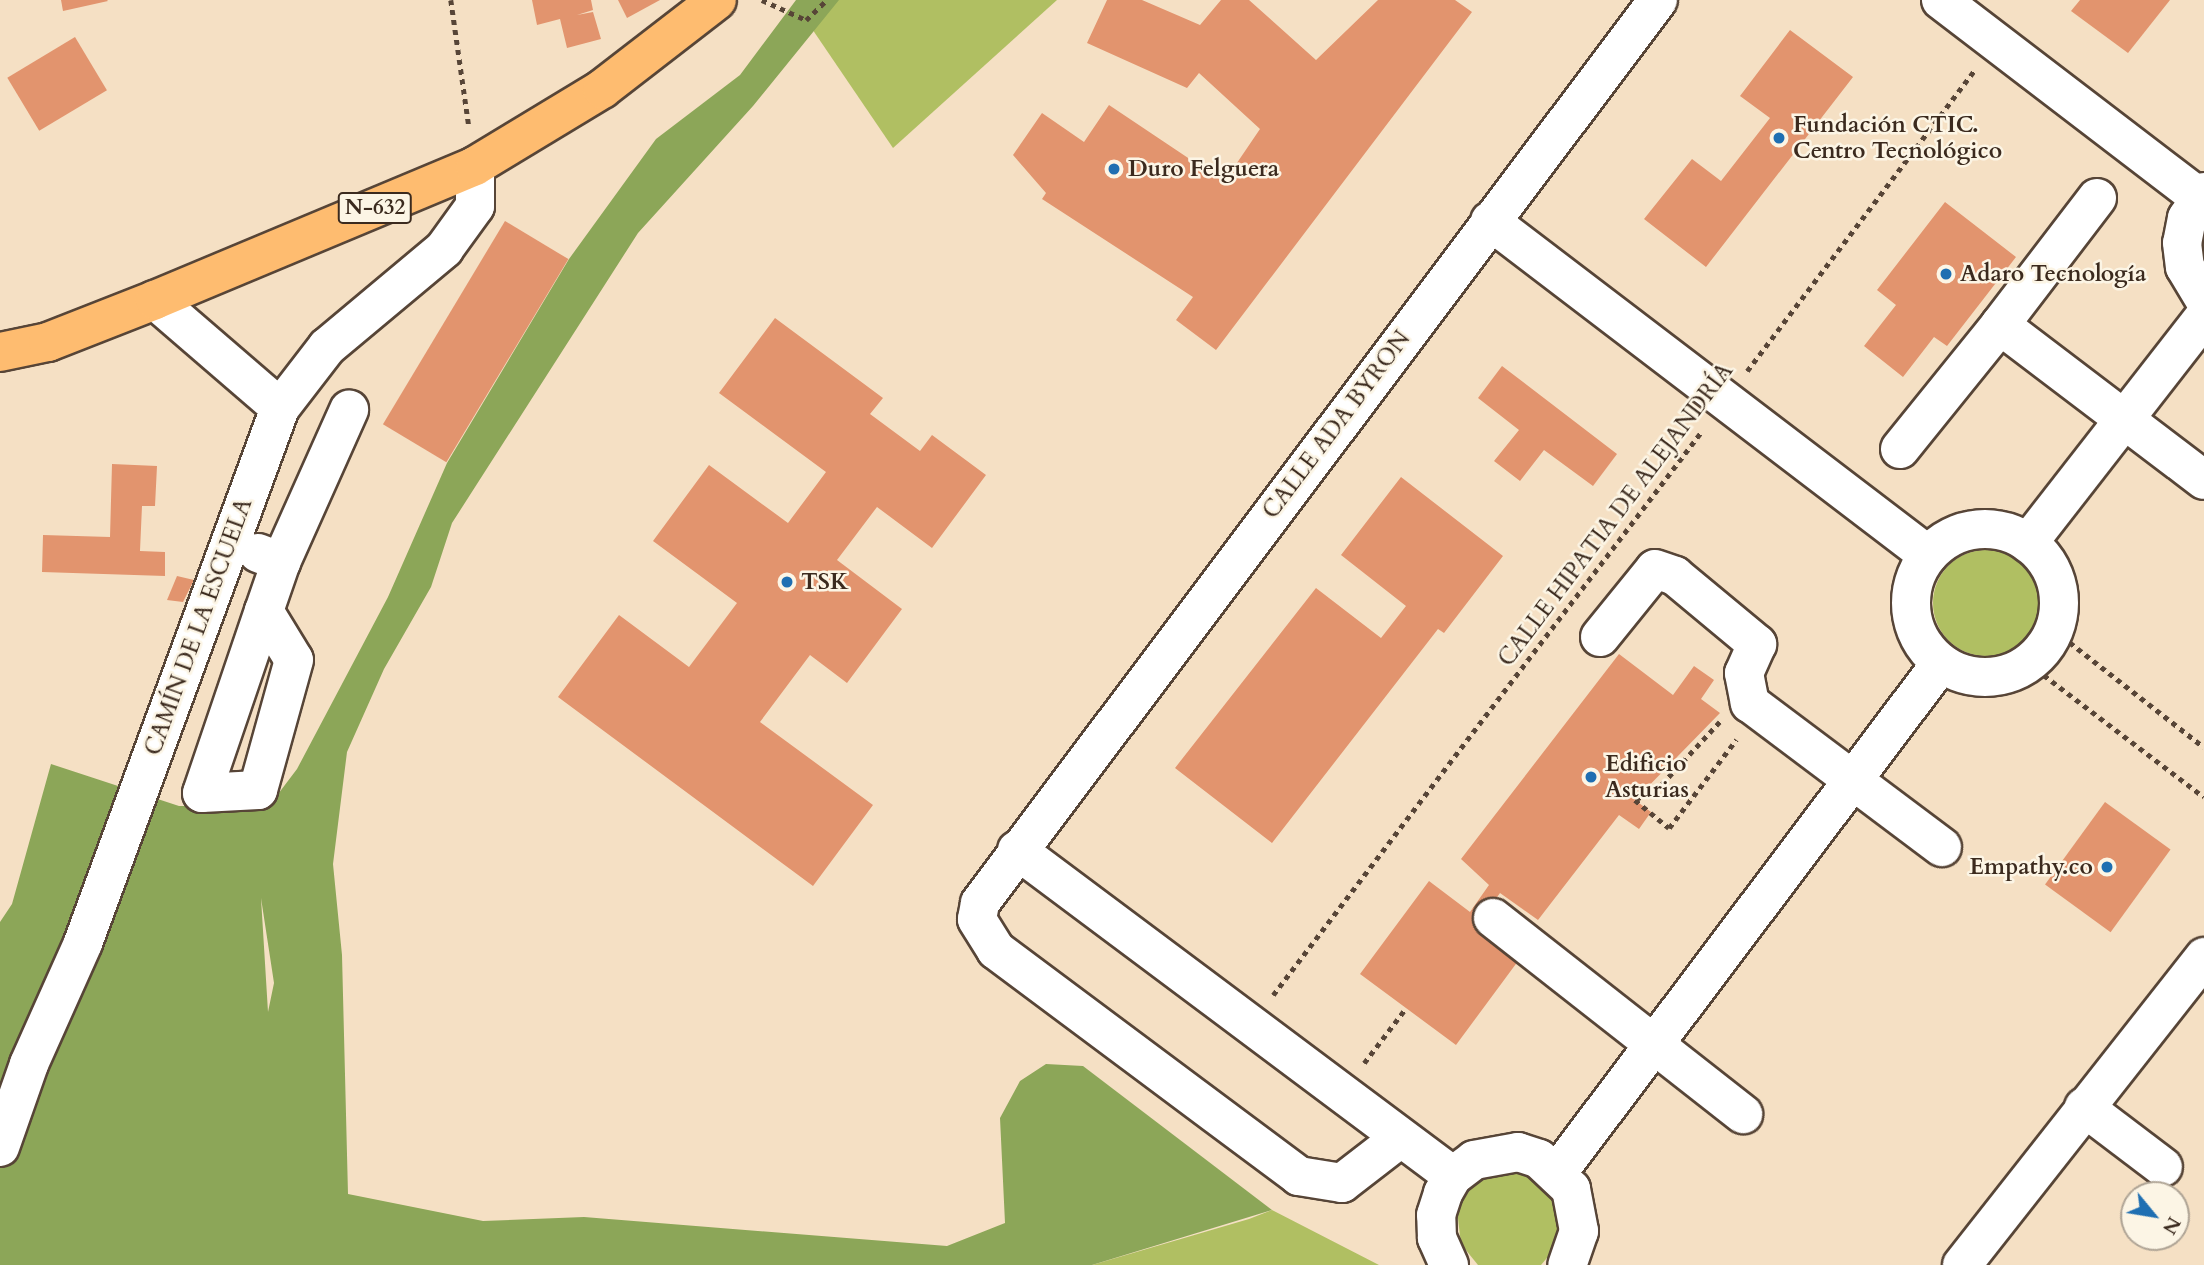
<!DOCTYPE html>
<html>
<head>
<meta charset="utf-8">
<style>
  body { margin:0 }
  #map { position:relative; width:2204px; height:1265px; overflow:hidden; background:#f5e0c4; font-family:Cardo,serif }
  div>[style] { position:absolute }
  .green>* { inset:0; background:#b0bf62 }
  .round { border-radius:50% }
  .forest>* { inset:0; background:#8ca658 }
  .building>* { inset:0; background:#e2946e; transform-origin:0 0 }
  .path>* { height:4.5px; margin-top:-2.25px; transform-origin:0; background:repeating-linear-gradient(90deg,#574537 0 5px,transparent 0 10px) }
  .roads { filter:drop-shadow(2px 0 #574537) drop-shadow(-2px 0 #574537) drop-shadow(0 2px #574537) drop-shadow(0 -2px #574537) }
  .minor>* { height:38px; margin:-19px; padding:0 19px; transform-origin:19px; border-radius:19px; background:#fff }
  .minor>.ring { margin:-19px; padding:0; box-sizing:content-box; background:none; border:38px solid #fff; border-radius:50% }
  .highway>* { height:38px; margin:-19px; padding:0 19px; transform-origin:19px; border-radius:19px; background:#febc70 }
  .dots>* { width:19px; height:19px; translate:-50% -50%; box-sizing:border-box; border:4px solid #fcf5e5; border-radius:50% }
  span { translate:-50% -50%; white-space:nowrap; text-align:center; line-height:1.15; -webkit-text-stroke:5px #fcf5e5; paint-order:stroke }
  .shield-label span { padding:2px 5px; background:#fcf5e5; border:2px solid; border-radius:5px; -webkit-text-stroke-width:0 }
  .shield-label { font-size:21px; color:#3b2a1e; font-weight:700 }
  .poi-label { font-size:23px; color:#3b2a1e; font-weight:700 }
  .left { translate:0 -50%; text-align:left }
  .right { translate:-100% -50%; text-align:right }
  .street-label { font-size:23px; color:#3b2a1e }
  .north { position:absolute; left:2120px; top:1181px; width:70px; height:70px; box-sizing:border-box; background:#fcf5e5; border:2px solid #afa495; border-radius:50%; rotate:120deg; font-size:19px; font-weight:700; line-height:28px; text-align:center; color:#3b2a1e }
  .north::after { content:''; display:block; margin:auto; width:24px; height:32px; background:#1f6fb2; clip-path:polygon(50% 0,100% 100%,50% 72%,0 100%) }
</style>
</head>
<body>
<div id="map">
  <div class="green">
    <div style="clip-path:polygon(833px 0,1057px 0,893px 148px,806px 20px)"></div>
    <div class="round" style="left:1933px;top:550px;width:106px;height:106px"></div>
    <div style="clip-path:polygon(1509px 1168px,1543px 1180px,1562px 1210px,1558px 1245px,1541px 1265px,1478px 1265px,1461px 1244px,1457px 1210px,1476px 1180px)"></div>
    <div style="clip-path:polygon(1272px 1210px,1379px 1265px,1092px 1265px,1249px 1219px)"></div>
  </div>
  <div class="forest">
    <div style="clip-path:polygon(evenodd,796px 0,839px 0,753px 106px,638px 233px,452px 523px,431px 587px,384px 669px,347px 752px,333px 864px,342px 955px,348px 1194px,483px 1221px,584px 1217px,947px 1246px,1005px 1223px,1000px 1118px,1020px 1081px,1046px 1064px,1083px 1066px,1272px 1210px,1092px 1265px,0 1265px,0 922px,12px 904px,51px 764px,179px 806px,269px 806px,297px 769px,388px 597px,447px 463px,569px 259px,656px 139px,740px 75px,796px 0,261px 898px,274px 983px,268px 1012px,261px 898px)"></div>
  </div>
  <div class="building">
    <div style="clip-path:polygon(61px 0,107px 0,108px 1px,63px 11px)"></div>
    <div style="clip-path:polygon(532px 0,591px 0,593px 10px,577px 15px,593px 12px,601px 39px,567px 48px,560px 19px,537px 25px)"></div>
    <div style="clip-path:polygon(618px 0,660px 0,627px 18px)"></div>
    <div style="clip-path:polygon(1107px 0,1142px 0,1200px 25px,1221px 0,1249px 0,1316px 60px,1378px 0,1455px 0,1472px 12px,1216px 350px,1176px 320px,1193px 297px,1042px 199px,1046px 193px,1013px 155px,1042px 113px,1084px 142px,1109px 105px,1224px 182px,1260px 129px,1199px 73px,1187px 88px,1087px 43px)"></div>
    <div style="clip-path:polygon(2080px 0,2170px 0,2128px 53px,2071px 11px)"></div>
    <div style="clip-path:polygon(1790px 30px,1853px 77px,1706px 267px,1644px 219px,1692px 159px,1721px 181px,1770px 118px,1740px 96px)"></div>
    <div style="left:75px;top:37px;width:62px;height:79px;rotate:59deg"></div>
    <div style="clip-path:polygon(1945px 202px,2016px 257px,1947px 346px,1934px 337px,1903px 377px,1864px 346px,1896px 305px,1877px 290px)"></div>
    <div style="left:505px;top:221px;width:74px;height:237px;rotate:31deg"></div>
    <div style="clip-path:polygon(775px 318px,883px 398px,870px 414px,920px 451px,932px 435px,986px 475px,932px 548px,877px 507px,837px 560px,902px 609px,847px 683px,810px 655px,760px 722px,873px 805px,813px 886px,558px 697px,619px 615px,689px 667px,737px 603px,653px 541px,709px 465px,788px 523px,826px 472px,719px 393px)"></div>
    <div style="clip-path:polygon(1502px 366px,1617px 454px,1593px 486px,1544px 450px,1520px 481px,1494px 461px,1519px 430px,1478px 398px)"></div>
    <div style="clip-path:polygon(112px 464px,157px 466px,155px 506px,142px 506px,140px 551px,165px 552px,165px 576px,42px 572px,43px 535px,110px 537px)"></div>
    <div style="clip-path:polygon(1401px 477px,1503px 556px,1444px 633px,1438px 629px,1272px 843px,1175px 768px,1316px 588px,1381px 638px,1406px 606px,1341px 555px)"></div>
    <div style="clip-path:polygon(177px 576px,194px 580px,183px 602px,167px 600px)"></div>
    <div style="clip-path:polygon(1619px 654px,1673px 695px,1694px 666px,1714px 680px,1701px 699px,1720px 713px,1635px 800px,1651px 812px,1639px 829px,1619px 815px,1538px 920px,1500px 893px,1480px 921px,1524px 953px,1456px 1045px,1360px 974px,1429px 881px,1470px 912px,1489px 885px,1461px 859px)"></div>
    <div style="left:2105px;top:802px;width:81px;height:102px;rotate:36deg"></div>
  </div>
  <div class="path">
    <div style="left:451px;top:0;width:128px;rotate:81.9deg"></div>
    <div style="left:762px;top:0;width:48px;rotate:24.4deg"></div>
    <div style="left:806px;top:20px;width:29px;rotate:-44deg"></div>
    <div style="left:1747px;top:371px;width:376px;rotate:-52.9deg"></div>
    <div style="left:2054px;top:630px;width:190px;rotate:38deg"></div>
    <div style="left:2028px;top:663px;width:221px;rotate:37.3deg"></div>
    <div style="left:1720px;top:722px;width:91px;rotate:132.8deg"></div>
    <div style="left:1658px;top:789px;width:25px;rotate:154deg"></div>
    <div style="left:1635px;top:800px;width:44px;rotate:39.5deg"></div>
    <div style="left:1669px;top:828px;width:111px;rotate:-52.7deg"></div>
    <div style="left:1273px;top:995px;width:709px;rotate:-52.74deg"></div>
    <div style="left:1364px;top:1063px;width:69px;rotate:-52.6deg"></div>
  </div>
  <div class="roads">
    <div class="minor">
      <div style="left:1941px;top:0;width:325px;rotate:37.4deg"></div>
      <div style="left:2204px;top:192px;width:31px;rotate:123deg"></div>
      <div style="left:2187px;top:218px;width:25px;rotate:101deg"></div>
      <div style="left:2182px;top:243px;width:24px;rotate:83deg"></div>
      <div style="left:2185px;top:267px;width:37px;rotate:59deg"></div>
      <div style="left:2097px;top:198px;width:160px;rotate:127.4deg"></div>
      <div style="left:2000px;top:325px;width:256px;rotate:37.2deg"></div>
      <div style="left:1490px;top:221px;width:551px;rotate:37.33deg"></div>
      <div style="left:155px;top:300px;width:165px;rotate:40.8deg"></div>
      <div style="left:1900px;top:449px;width:159px;rotate:-51.1deg"></div>
      <div class="ring" style="left:1911px;top:529px;width:110px;height:110px"></div>
      <div style="left:2028px;top:543px;width:286px;rotate:-52.1deg"></div>
      <div style="left:258px;top:553px;width:25px;rotate:21deg"></div>
      <div style="left:281px;top:562px;width:167px;rotate:-65.9deg"></div>
      <div style="left:264px;top:611px;width:57px;rotate:58.5deg"></div>
      <div style="left:294px;top:660px;width:135px;rotate:105.5deg"></div>
      <div style="left:258px;top:790px;width:56px;rotate:176.9deg"></div>
      <div style="left:202px;top:793px;width:192px;rotate:-71.2deg"></div>
      <div style="left:264px;top:611px;width:52px;rotate:-70.9deg"></div>
      <div style="left:1600px;top:637px;width:87px;rotate:-51deg"></div>
      <div style="left:1655px;top:569px;width:21px;rotate:19deg"></div>
      <div style="left:1675px;top:576px;width:107px;rotate:39.7deg"></div>
      <div style="left:1757px;top:644px;width:32px;rotate:114deg"></div>
      <div style="left:1744px;top:673px;width:31px;rotate:79deg"></div>
      <div style="left:1750px;top:703px;width:240px;rotate:36.9deg"></div>
      <div style="left:1017px;top:850px;width:544px;rotate:36.79deg"></div>
      <div style="left:1493px;top:918px;width:318px;rotate:38.1deg"></div>
      <div style="left:2084px;top:1107px;width:99px;rotate:37.2deg"></div>
      <div style="left:1399px;top:1139px;width:72px;rotate:142.3deg"></div>
      <div style="left:1342px;top:1183px;width:44px;rotate:-170.8deg"></div>
      <div style="left:1299px;top:1176px;width:378px;rotate:-143.3deg"></div>
      <div style="left:996px;top:950px;width:36px;rotate:-122deg"></div>
      <div style="left:977px;top:919px;width:16px;rotate:-79deg"></div>
      <div style="left:980px;top:903px;width:1129px;rotate:-53.1deg"></div>
      <div style="left:0;top:1147px;width:88px;rotate:-70.7deg"></div>
      <div style="left:29px;top:1064px;width:133px;rotate:-65.9deg"></div>
      <div style="left:83px;top:943px;width:570px;rotate:-69.79deg"></div>
      <div style="left:280px;top:408px;width:77px;rotate:-52.4deg"></div>
      <div style="left:327px;top:347px;width:153px;rotate:-39.9deg"></div>
      <div style="left:444px;top:249px;width:53px;rotate:-54.2deg"></div>
      <div style="left:475px;top:206px;width:40px;rotate:-90deg"></div>
      <div style="left:1558px;top:1172px;width:637px;rotate:-53.04deg"></div>
      <div style="left:1449px;top:1265px;width:30px;rotate:-114deg"></div>
      <div style="left:1437px;top:1238px;width:23px;rotate:-92deg"></div>
      <div style="left:1436px;top:1215px;width:23px;rotate:-72deg"></div>
      <div style="left:1443px;top:1193px;width:20px;rotate:-60deg"></div>
      <div style="left:1453px;top:1176px;width:26px;rotate:-37deg"></div>
      <div style="left:1474px;top:1160px;width:45px;rotate:-10.3deg"></div>
      <div style="left:1518px;top:1152px;width:22px;rotate:18deg"></div>
      <div style="left:1539px;top:1159px;width:44px;rotate:43.2deg"></div>
      <div style="left:1571px;top:1189px;width:43px;rotate:79.2deg"></div>
      <div style="left:1579px;top:1231px;width:36px;rotate:109deg"></div>
      <div style="left:1962px;top:1265px;width:392px;rotate:-51.8deg"></div>
    </div>
    <div class="highway">
      <div style="left:0;top:352px;width:49px;rotate:-11.8deg"></div>
      <div style="left:48px;top:342px;width:115px;rotate:-21.4deg"></div>
      <div style="left:155px;top:300px;width:347px;rotate:-22.7deg"></div>
      <div style="left:475px;top:166px;width:149px;rotate:-31.2deg"></div>
      <div style="left:602px;top:89px;width:145px;rotate:-37.7deg"></div>
    </div>
  </div>
  <div class="dots">
    <div style="left:1779px;top:138px;background:#1f6fb2"></div>
    <div style="left:1114px;top:169px;background:#1f6fb2"></div>
    <div style="left:1946px;top:274px;background:#1f6fb2"></div>
    <div style="left:787px;top:582px;background:#1f6fb2"></div>
    <div style="left:1591px;top:777px;background:#1f6fb2"></div>
    <div style="left:2107px;top:867px;background:#1f6fb2"></div>
  </div>
  <div class="shield-label">
    <span style="left:375px;top:208px">N-632</span>
  </div>
  <div class="poi-label">
    <span class="left" style="left:1793px;top:138px">Fundación CTIC.<br>Centro Tecnológico</span>
    <span class="left" style="left:1128px;top:169px">Duro Felguera</span>
    <span class="left" style="left:1960px;top:274px">Adaro Tecnología</span>
    <span class="left" style="left:801px;top:582px">TSK</span>
    <span class="left" style="left:1605px;top:777px">Edificio<br>Asturias</span>
    <span class="right" style="left:2093px;top:867px">Empathy.co</span>
  </div>
  <div class="street-label">
    <span style="left:1337px;top:425px;rotate:-53deg">CALLE ADA BYRON</span>
    <span style="left:1616px;top:515px;rotate:-53deg">CALLE HIPATIA DE ALEJANDRÍA</span>
    <span style="left:199px;top:627px;rotate:-70deg">CAMÍN DE LA ESCUELA</span>
  </div>
  <div class="north">N</div>
</div>
</body>
</html>
